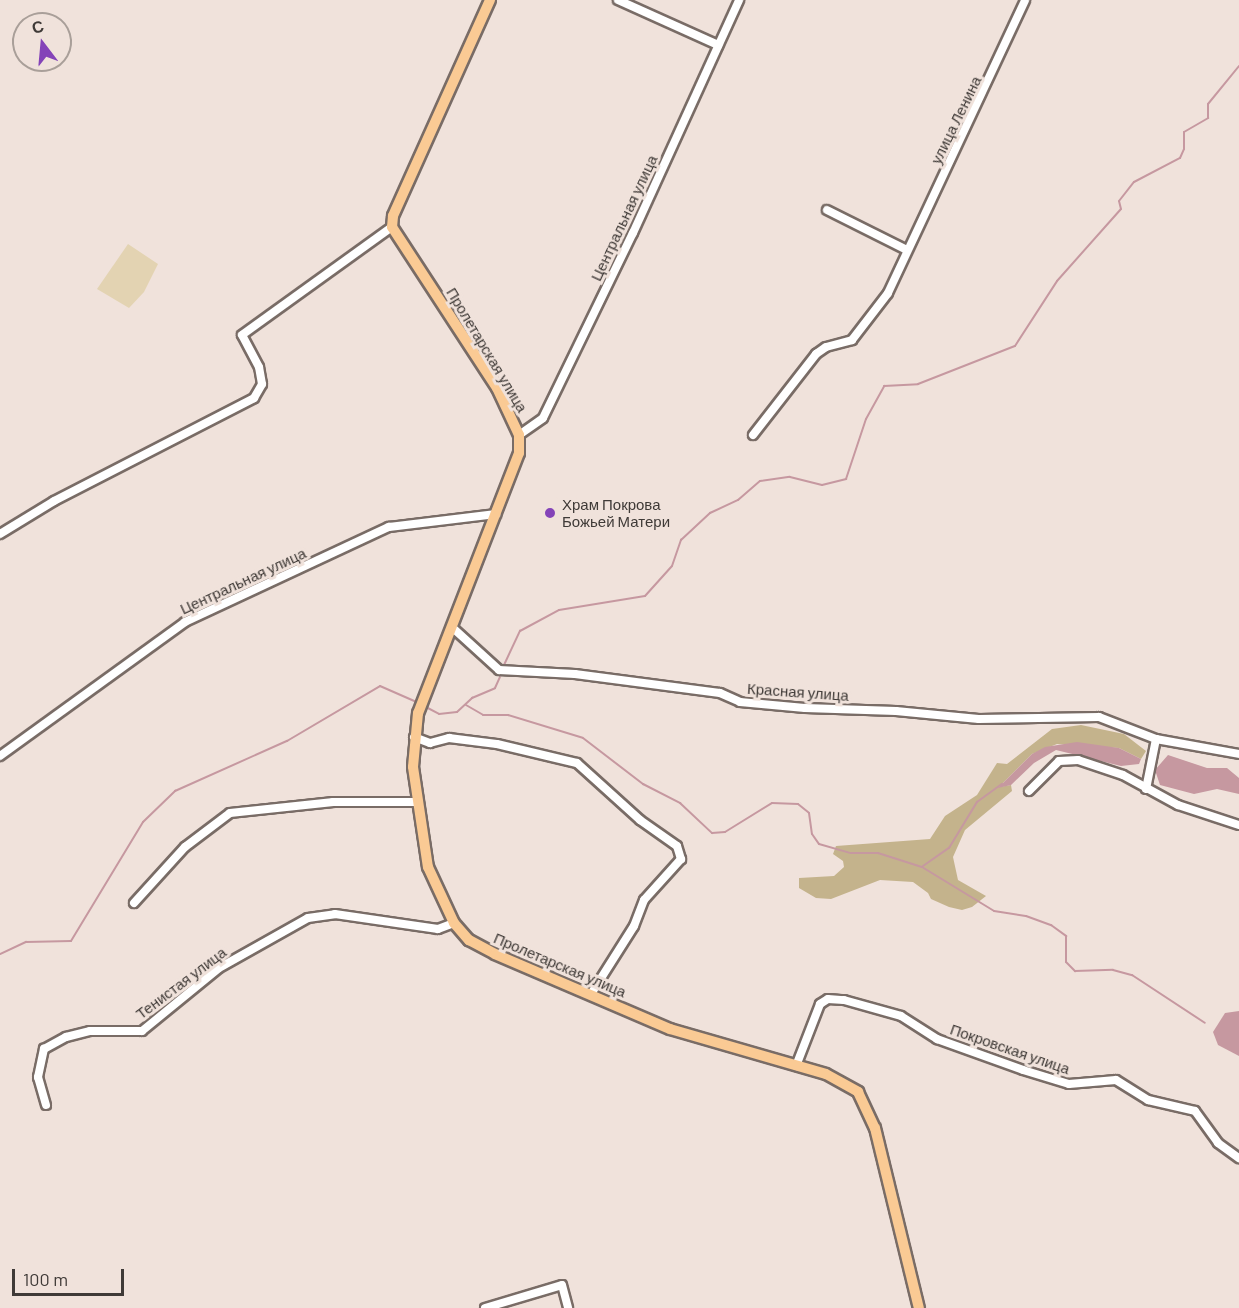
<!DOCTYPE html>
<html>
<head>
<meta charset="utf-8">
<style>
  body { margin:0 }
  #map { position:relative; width:1239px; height:1308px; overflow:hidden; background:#f0e2db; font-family:Barlow,sans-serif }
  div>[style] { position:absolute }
  .green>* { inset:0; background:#e3d3b2 }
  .forest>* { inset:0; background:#c4b38c }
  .water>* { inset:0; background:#c698a0 }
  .stream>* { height:2px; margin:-1px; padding:0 1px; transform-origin:1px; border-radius:1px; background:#c698a0 }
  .roads { filter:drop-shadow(2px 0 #796c66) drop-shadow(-2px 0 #796c66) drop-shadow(0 2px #796c66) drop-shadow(0 -2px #796c66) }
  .minor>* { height:8px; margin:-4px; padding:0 4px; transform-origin:4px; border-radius:4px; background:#fff }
  .major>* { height:10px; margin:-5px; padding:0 5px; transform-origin:5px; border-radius:5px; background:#faca94 }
  .dots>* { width:16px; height:16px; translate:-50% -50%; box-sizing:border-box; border:3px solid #f0e2db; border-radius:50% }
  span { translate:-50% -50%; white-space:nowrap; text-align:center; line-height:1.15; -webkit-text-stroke:6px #f0e2db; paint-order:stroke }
  .street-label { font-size:15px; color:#3f3a37 }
  .poi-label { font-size:15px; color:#3f3a37 }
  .left { translate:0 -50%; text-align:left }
  .north { position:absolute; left:12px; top:12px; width:60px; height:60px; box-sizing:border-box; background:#f0e2db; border:2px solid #a99f99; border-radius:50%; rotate:344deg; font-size:16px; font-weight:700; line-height:24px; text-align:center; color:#3f3a37 }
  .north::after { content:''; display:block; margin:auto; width:21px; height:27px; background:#8443b8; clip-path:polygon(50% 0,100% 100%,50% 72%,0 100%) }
  .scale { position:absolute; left:12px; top:1269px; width:112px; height:27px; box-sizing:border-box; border:3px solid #3f3a37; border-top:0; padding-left:8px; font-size:18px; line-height:21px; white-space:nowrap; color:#3f3a37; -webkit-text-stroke:4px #f0e2db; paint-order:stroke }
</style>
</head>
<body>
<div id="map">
  <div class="green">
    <div style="clip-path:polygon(128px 244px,158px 264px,144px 292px,129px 308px,97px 289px)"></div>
  </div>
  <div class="forest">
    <div style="clip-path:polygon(1081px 725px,1124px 734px,1146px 751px,1141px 759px,1119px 748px,1057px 744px,1032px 754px,999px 787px,1011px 785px,1012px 791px,965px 830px,953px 857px,958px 880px,986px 896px,972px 907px,962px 910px,949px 907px,931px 899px,928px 893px,913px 882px,880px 880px,831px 899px,816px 898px,799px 888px,799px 878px,834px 876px,844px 867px,843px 861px,833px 854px,836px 846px,930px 839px,945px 816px,977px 795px,997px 763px,1007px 764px,1052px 729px)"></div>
  </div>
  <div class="water">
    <div style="clip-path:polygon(1077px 742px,1119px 748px,1141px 759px,1139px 764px,1121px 766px,1056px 750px,1034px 763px,1011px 785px,998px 788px,1032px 754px,1045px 747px)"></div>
    <div style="clip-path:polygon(1168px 755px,1207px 768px,1227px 768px,1239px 778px,1239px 794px,1217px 789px,1194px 794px,1160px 785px,1155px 770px)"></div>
    <div style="clip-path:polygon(1239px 1011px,1239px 1056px,1218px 1045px,1213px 1032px,1225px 1013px)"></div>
  </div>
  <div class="stream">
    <div style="left:504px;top:665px;width:38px;rotate:-65deg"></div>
    <div style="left:520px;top:631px;width:44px;rotate:-28.3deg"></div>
    <div style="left:559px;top:610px;width:87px;rotate:-9.2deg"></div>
    <div style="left:645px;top:596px;width:40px;rotate:-48deg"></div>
    <div style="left:672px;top:566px;width:28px;rotate:-71deg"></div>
    <div style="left:681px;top:540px;width:40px;rotate:-43deg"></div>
    <div style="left:710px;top:513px;width:31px;rotate:-25deg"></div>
    <div style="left:738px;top:500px;width:29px;rotate:-41deg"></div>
    <div style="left:760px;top:481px;width:30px;rotate:-8deg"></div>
    <div style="left:790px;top:477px;width:33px;rotate:14deg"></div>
    <div style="left:822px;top:485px;width:25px;rotate:-14deg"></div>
    <div style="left:846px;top:479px;width:63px;rotate:-71.6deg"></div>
    <div style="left:866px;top:419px;width:38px;rotate:-61deg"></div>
    <div style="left:884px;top:386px;width:34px;rotate:-3deg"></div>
    <div style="left:918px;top:384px;width:104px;rotate:-21.4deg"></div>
    <div style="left:1015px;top:346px;width:77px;rotate:-57.1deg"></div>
    <div style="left:1057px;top:281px;width:96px;rotate:-48.4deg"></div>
    <div style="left:1121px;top:209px;width:8px;rotate:-104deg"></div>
    <div style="left:1119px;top:201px;width:24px;rotate:-52deg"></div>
    <div style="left:1134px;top:182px;width:52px;rotate:-27.6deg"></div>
    <div style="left:1180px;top:158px;width:10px;rotate:-66deg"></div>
    <div style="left:1184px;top:149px;width:17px;rotate:-90deg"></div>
    <div style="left:1184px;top:132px;width:28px;rotate:-30deg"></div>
    <div style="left:1208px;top:118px;width:14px;rotate:-90deg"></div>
    <div style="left:1208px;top:104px;width:49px;rotate:-50.8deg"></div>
    <div style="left:466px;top:705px;width:20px;rotate:30deg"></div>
    <div style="left:483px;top:715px;width:25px"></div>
    <div style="left:508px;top:715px;width:78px;rotate:17deg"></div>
    <div style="left:583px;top:738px;width:76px;rotate:37.5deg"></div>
    <div style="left:643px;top:784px;width:42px;rotate:27.2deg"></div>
    <div style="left:680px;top:803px;width:44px;rotate:43.2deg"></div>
    <div style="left:712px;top:833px;width:13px;rotate:-4deg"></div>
    <div style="left:725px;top:832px;width:55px;rotate:-31.7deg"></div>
    <div style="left:772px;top:803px;width:26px;rotate:2deg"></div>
    <div style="left:798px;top:804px;width:14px;rotate:39deg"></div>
    <div style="left:809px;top:813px;width:21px;rotate:82deg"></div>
    <div style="left:812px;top:834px;width:12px;rotate:55deg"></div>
    <div style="left:819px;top:844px;width:33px;rotate:16deg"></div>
    <div style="left:851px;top:853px;width:27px"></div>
    <div style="left:878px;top:853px;width:46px;rotate:17.7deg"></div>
    <div style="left:922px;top:867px;width:84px;rotate:31.4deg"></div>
    <div style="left:994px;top:911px;width:32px;rotate:9deg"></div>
    <div style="left:1026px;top:916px;width:27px;rotate:20deg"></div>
    <div style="left:1051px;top:925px;width:19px;rotate:36deg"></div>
    <div style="left:1066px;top:936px;width:26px;rotate:90deg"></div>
    <div style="left:1066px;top:962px;width:13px;rotate:45deg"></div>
    <div style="left:1075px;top:971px;width:38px;rotate:-2deg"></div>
    <div style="left:1113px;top:970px;width:20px;rotate:15deg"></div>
    <div style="left:1132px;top:975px;width:87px;rotate:33.3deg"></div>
    <div style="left:424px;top:706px;width:17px;rotate:28deg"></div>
    <div style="left:439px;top:714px;width:18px;rotate:-6deg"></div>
    <div style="left:457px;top:712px;width:21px;rotate:-43deg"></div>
    <div style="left:472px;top:698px;width:25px;rotate:-23deg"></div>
    <div style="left:495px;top:688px;width:12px;rotate:-66deg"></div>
    <div style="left:923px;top:866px;width:32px;rotate:-35deg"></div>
    <div style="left:949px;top:848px;width:54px;rotate:-58.7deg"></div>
    <div style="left:977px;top:802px;width:31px;rotate:-36deg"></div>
    <div style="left:0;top:954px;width:29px;rotate:-25deg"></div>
    <div style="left:26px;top:942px;width:45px;rotate:-1.3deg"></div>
    <div style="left:71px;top:941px;width:139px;rotate:-58.8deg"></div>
    <div style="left:143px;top:822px;width:45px;rotate:-44.1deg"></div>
    <div style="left:175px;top:791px;width:123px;rotate:-24.1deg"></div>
    <div style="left:287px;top:741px;width:108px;rotate:-30.6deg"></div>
    <div style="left:380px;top:686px;width:43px;rotate:23.6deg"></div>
  </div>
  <div class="roads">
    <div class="minor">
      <div style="left:618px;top:0;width:110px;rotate:24.2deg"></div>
      <div style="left:827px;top:210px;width:89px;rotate:26.6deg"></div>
      <div style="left:519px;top:435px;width:29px;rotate:-35deg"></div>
      <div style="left:543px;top:418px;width:206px;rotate:-64.1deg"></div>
      <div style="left:633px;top:233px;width:256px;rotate:-65.5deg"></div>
      <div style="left:753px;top:435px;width:103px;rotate:-52.1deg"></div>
      <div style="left:816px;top:354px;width:12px;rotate:-35deg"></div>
      <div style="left:826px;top:347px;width:27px;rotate:-15deg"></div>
      <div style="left:852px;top:340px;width:59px;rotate:-52.5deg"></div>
      <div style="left:888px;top:293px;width:323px;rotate:-64.9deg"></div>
      <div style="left:0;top:534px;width:63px;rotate:-31.4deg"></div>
      <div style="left:54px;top:501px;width:225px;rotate:-27.2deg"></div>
      <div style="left:254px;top:398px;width:16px;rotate:-60deg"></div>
      <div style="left:262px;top:384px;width:17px;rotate:-100deg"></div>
      <div style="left:259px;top:367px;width:36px;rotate:-118deg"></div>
      <div style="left:242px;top:335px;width:185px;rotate:-35.8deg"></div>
      <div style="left:454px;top:629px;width:61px;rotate:42.3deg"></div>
      <div style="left:499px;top:670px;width:76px;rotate:3deg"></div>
      <div style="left:575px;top:674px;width:146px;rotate:7.5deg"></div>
      <div style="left:720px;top:693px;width:22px;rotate:24deg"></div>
      <div style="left:740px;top:702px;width:65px;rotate:5.3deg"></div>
      <div style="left:805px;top:708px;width:91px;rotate:1.9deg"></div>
      <div style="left:896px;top:711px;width:83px;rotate:5.5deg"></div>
      <div style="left:979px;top:719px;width:120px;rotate:-1deg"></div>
      <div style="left:1099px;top:717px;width:61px;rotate:21.1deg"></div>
      <div style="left:1156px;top:739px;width:84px;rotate:10.2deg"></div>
      <div style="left:414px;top:737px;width:17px;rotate:21deg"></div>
      <div style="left:430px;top:743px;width:20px;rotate:-15deg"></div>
      <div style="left:449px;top:738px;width:48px;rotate:7.1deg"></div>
      <div style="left:497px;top:744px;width:82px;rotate:13.4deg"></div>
      <div style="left:577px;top:763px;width:85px;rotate:42.1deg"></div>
      <div style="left:640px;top:820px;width:45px;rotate:35.1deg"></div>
      <div style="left:677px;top:846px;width:14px;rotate:73deg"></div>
      <div style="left:681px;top:859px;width:55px;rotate:132.1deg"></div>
      <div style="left:644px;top:900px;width:28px;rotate:111deg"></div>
      <div style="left:634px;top:926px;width:80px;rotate:122.3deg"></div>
      <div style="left:0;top:756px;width:228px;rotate:-35.9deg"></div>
      <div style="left:185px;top:622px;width:225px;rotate:-25deg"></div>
      <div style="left:389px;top:527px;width:108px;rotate:-6.9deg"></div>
      <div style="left:1146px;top:789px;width:51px;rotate:-78.7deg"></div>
      <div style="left:1029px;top:791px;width:42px;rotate:-45deg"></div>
      <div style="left:1059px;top:761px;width:19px;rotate:-3deg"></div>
      <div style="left:1078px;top:760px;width:47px;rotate:18.4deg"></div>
      <div style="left:1123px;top:775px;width:63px;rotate:28.6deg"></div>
      <div style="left:1178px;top:805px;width:64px;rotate:18.2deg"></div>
      <div style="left:134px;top:903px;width:76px;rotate:-47.7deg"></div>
      <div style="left:185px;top:847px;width:56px;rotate:-37.1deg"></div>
      <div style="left:230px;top:813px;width:104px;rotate:-6.1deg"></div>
      <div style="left:333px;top:802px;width:83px"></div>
      <div style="left:796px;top:1066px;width:66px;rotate:-68.8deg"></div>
      <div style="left:820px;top:1004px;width:9px;rotate:-32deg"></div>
      <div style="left:828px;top:999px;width:16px;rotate:4deg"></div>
      <div style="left:844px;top:1000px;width:59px;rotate:15.7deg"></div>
      <div style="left:901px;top:1016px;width:43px;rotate:32.6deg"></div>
      <div style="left:937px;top:1039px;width:91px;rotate:19.8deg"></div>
      <div style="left:1023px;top:1070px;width:48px;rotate:16.9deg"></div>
      <div style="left:1069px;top:1084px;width:47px;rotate:-4.9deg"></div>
      <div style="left:1116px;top:1080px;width:38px;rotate:32deg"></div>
      <div style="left:1148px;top:1100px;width:48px;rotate:13.2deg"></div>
      <div style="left:1195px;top:1111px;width:39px;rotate:54deg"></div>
      <div style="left:1218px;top:1143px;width:26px;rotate:36deg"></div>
      <div style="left:46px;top:1105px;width:29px;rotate:-106deg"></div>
      <div style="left:38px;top:1077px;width:29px;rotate:-78deg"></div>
      <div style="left:44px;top:1049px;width:25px;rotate:-29deg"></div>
      <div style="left:66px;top:1037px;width:25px;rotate:-14deg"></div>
      <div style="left:90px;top:1031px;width:52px"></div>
      <div style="left:142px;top:1031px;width:99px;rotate:-39.3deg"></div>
      <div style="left:219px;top:968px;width:102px;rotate:-29.3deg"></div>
      <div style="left:308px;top:918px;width:27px;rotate:-8deg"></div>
      <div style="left:335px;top:914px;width:104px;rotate:8.3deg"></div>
      <div style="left:438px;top:929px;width:17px;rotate:-21deg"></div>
      <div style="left:485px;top:1308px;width:80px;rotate:-16.6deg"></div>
      <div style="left:562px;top:1285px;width:24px;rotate:75deg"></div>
    </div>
    <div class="major">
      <div style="left:490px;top:0;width:237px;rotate:114.2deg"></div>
      <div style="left:393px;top:216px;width:11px;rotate:95deg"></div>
      <div style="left:392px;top:227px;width:192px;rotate:56.9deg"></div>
      <div style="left:497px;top:388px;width:52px;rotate:64.9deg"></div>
      <div style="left:519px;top:435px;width:18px;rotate:90deg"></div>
      <div style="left:519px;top:453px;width:279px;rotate:111.2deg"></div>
      <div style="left:418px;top:713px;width:54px;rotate:95.3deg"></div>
      <div style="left:413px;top:767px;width:101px;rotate:81.5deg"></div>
      <div style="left:428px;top:867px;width:62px;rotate:65.1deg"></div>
      <div style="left:454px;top:923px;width:23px;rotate:49deg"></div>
      <div style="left:469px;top:940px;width:30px;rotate:28deg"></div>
      <div style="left:495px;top:954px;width:190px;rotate:23.2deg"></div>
      <div style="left:670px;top:1029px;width:162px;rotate:16.1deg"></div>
      <div style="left:826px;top:1074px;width:37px;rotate:29deg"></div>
      <div style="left:858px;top:1092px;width:40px;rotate:65deg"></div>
      <div style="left:875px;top:1128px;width:185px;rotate:76.3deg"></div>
    </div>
  </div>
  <div class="dots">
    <div style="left:550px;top:513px;background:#8443b8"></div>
  </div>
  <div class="street-label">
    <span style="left:956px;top:120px;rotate:-64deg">улица Ленина</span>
    <span style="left:624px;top:218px;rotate:-65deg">Центральная улица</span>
    <span style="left:487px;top:350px;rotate:59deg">Пролетарская улица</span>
    <span style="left:243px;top:581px;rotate:-25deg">Центральная улица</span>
    <span style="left:798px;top:692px;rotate:4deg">Красная улица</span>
    <span style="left:560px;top:965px;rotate:23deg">Пролетарская улица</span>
    <span style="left:181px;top:983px;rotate:-37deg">Тенистая улица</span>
    <span style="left:1010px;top:1049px;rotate:19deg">Покровская улица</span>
  </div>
  <div class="poi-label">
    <span class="left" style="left:562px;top:513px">Храм Покрова<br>Божьей Матери</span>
  </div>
  <div class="north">С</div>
  <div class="scale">100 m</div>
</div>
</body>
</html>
